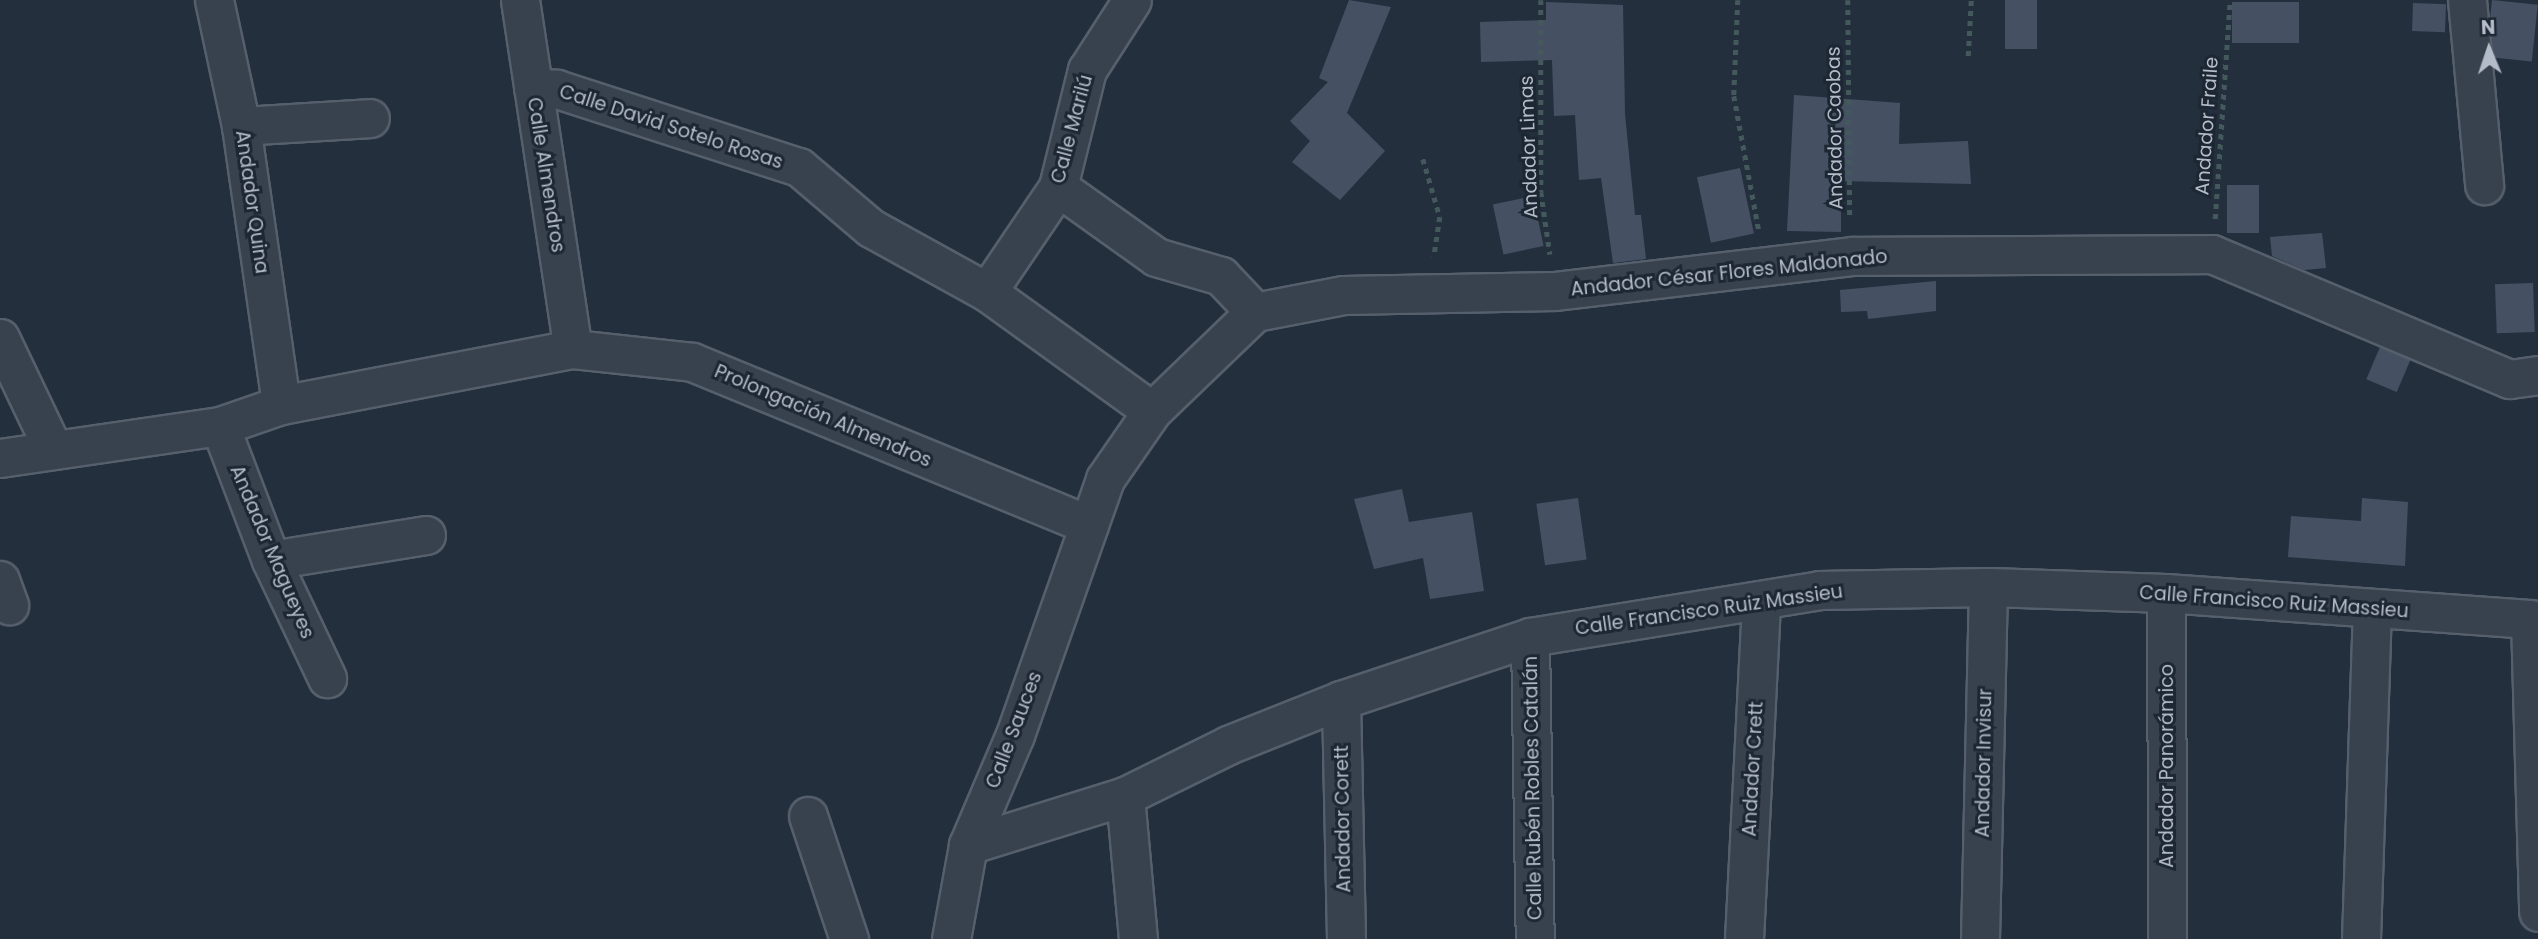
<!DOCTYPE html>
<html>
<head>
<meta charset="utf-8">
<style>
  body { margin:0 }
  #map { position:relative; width:2538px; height:939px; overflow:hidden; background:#242f3e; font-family:Poppins,sans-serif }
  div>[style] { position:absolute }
  .building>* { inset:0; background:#455162; transform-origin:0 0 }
  .path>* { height:4.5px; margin-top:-2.25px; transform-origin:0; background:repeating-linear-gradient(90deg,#44595c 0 5px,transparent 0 10px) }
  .roads { filter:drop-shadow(2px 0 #565f6c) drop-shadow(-2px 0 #565f6c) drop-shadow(0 2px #565f6c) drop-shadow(0 -2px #565f6c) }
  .street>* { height:37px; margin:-18.5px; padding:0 18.5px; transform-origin:18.5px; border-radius:18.5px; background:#38414e }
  span { translate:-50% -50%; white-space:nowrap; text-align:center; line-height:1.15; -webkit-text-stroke:6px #1d2633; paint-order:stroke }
  .street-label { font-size:19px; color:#b4bcc9 }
  .north { position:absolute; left:2454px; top:14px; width:70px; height:70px; -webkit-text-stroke:5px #1d2633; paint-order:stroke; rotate:358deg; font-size:19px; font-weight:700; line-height:28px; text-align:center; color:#b4bcc9 }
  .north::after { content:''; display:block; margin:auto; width:24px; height:32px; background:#b4bcc9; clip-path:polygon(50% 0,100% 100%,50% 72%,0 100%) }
</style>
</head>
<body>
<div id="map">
  <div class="building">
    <div style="clip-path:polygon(1349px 0,1391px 7px,1347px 113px,1385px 151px,1340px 200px,1292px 162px,1310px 141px,1290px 121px,1328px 82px,1319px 78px)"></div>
    <div style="left:2005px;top:0;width:32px;height:49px"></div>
    <div style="left:2492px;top:0;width:46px;height:57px;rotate:6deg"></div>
    <div style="clip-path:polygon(1546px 2px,1623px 5px,1625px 114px,1635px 215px,1641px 215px,1646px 259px,1613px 263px,1601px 178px,1579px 180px,1575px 115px,1554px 116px,1552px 60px,1481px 62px,1480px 22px,1546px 20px)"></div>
    <div style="left:2232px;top:2px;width:67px;height:41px"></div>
    <div style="left:2413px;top:3px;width:33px;height:28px;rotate:2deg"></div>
    <div style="clip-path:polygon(1794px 95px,1900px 103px,1899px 144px,1968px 141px,1971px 184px,1841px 181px,1841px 232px,1787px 231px)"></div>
    <div style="left:1740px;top:168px;width:67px;height:44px;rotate:78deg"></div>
    <div style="left:2259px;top:185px;width:48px;height:32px;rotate:90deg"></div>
    <div style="left:1533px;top:196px;width:51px;height:41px;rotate:78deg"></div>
    <div style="clip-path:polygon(2322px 233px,2326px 268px,2304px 270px,2272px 256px,2270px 237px)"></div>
    <div style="clip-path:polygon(1936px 281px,1936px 311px,1868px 319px,1867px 311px,1841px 312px,1840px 290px)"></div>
    <div style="left:2533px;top:283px;width:49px;height:38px;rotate:88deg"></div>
    <div style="left:2380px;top:347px;width:33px;height:35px;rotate:23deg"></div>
    <div style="clip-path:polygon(1402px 489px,1409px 522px,1472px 512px,1484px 591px,1430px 599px,1423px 558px,1374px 569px,1354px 499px)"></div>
    <div style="left:1578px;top:498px;width:62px;height:42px;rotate:82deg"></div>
    <div style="clip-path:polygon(2362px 498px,2408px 502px,2405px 566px,2288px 557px,2291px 516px,2361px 521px)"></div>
  </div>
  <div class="path">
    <div style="left:1541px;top:0;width:192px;rotate:90deg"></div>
    <div style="left:1541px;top:192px;width:63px;rotate:81.7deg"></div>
    <div style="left:1738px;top:0;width:96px;rotate:92.4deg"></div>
    <div style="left:1734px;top:96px;width:137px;rotate:79.5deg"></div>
    <div style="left:1848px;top:0;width:219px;rotate:89.5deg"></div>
    <div style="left:1968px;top:56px;width:56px;rotate:-86.9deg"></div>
    <div style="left:1423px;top:159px;width:60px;rotate:73.7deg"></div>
    <div style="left:1440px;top:217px;width:40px;rotate:98.5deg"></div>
    <div style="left:2215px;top:219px;width:220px;rotate:-86.1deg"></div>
  </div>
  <div class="roads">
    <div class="street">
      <div style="left:214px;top:0;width:129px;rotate:77.9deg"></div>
      <div style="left:241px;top:126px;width:282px;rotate:81.8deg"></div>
      <div style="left:520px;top:0;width:353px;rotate:81.4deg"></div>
      <div style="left:2467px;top:0;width:186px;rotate:84.7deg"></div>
      <div style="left:533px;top:88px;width:24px;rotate:2deg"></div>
      <div style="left:557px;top:89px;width:254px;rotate:17.9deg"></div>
      <div style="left:799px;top:167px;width:94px;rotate:40.3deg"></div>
      <div style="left:871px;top:228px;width:132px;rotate:28.9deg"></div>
      <div style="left:987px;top:292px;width:203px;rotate:35.8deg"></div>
      <div style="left:241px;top:126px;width:129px;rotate:-3.5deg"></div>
      <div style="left:1058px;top:187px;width:120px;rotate:35.5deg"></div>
      <div style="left:1156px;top:257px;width:68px;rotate:16.3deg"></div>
      <div style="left:1221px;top:276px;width:50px;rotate:46.6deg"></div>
      <div style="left:987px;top:292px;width:127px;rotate:-55.9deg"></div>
      <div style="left:1058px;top:187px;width:121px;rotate:-76.1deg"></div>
      <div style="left:1087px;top:70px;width:83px;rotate:-57.3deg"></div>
      <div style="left:0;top:338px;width:123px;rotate:64.5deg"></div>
      <div style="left:220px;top:426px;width:143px;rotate:69.2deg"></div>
      <div style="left:271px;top:560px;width:131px;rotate:64.6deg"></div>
      <div style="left:0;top:458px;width:222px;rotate:-8.3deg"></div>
      <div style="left:220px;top:426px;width:65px;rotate:-19deg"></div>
      <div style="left:281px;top:405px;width:297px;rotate:-10.9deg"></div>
      <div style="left:573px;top:349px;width:120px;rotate:6.2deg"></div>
      <div style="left:692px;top:362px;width:429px;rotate:22.3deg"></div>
      <div style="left:271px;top:560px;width:157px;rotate:-9.2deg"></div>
      <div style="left:0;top:580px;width:27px;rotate:70deg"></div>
      <div style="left:2166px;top:593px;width:346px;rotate:89.8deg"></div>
      <div style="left:1530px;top:637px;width:302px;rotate:89.1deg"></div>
      <div style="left:1341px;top:700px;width:239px;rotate:88.8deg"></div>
      <div style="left:1125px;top:796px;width:144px;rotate:84.8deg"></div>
      <div style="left:808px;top:816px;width:130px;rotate:71.6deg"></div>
      <div style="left:968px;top:845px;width:164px;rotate:-17.3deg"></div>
      <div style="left:1125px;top:796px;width:115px;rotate:-26.3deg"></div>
      <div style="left:1228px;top:745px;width:122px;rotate:-21.7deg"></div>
      <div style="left:1341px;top:700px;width:199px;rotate:-18.4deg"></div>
      <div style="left:1530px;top:637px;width:293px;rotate:-9.2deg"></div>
      <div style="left:1819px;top:590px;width:169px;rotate:-1deg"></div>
      <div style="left:1988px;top:587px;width:178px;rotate:1.9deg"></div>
      <div style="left:2166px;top:593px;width:365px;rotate:4.1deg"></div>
      <div style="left:2530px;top:619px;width:293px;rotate:88.4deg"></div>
      <div style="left:951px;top:939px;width:96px;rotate:-79.7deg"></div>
      <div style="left:968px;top:845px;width:120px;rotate:-66.9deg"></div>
      <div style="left:1015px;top:735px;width:271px;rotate:-70.6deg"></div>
      <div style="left:1105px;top:479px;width:83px;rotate:-55.3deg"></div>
      <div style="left:1152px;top:411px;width:143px;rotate:-43.9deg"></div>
      <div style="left:1255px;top:312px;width:90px;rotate:-10.9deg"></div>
      <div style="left:1343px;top:295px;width:212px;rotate:-1.1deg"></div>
      <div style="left:1555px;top:291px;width:299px;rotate:-6.7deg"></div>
      <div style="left:1852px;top:256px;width:360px;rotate:-0.3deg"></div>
      <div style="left:2212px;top:254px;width:323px;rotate:22.8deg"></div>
      <div style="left:2510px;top:379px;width:28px;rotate:-8deg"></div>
      <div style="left:1744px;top:939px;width:339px;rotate:-87.1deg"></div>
      <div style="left:1980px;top:939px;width:352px;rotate:-88.7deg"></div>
      <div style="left:2361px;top:939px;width:329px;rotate:-88.1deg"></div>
    </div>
  </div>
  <div class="street-label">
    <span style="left:2207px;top:126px;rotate:-86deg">Andador Fraile</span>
    <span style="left:671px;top:127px;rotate:18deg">Calle David Sotelo Rosas</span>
    <span style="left:1835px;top:128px;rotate:-91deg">Andador Caobas</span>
    <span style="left:1072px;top:129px;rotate:-75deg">Calle Marilú</span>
    <span style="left:1529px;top:147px;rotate:-92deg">Andador Limas</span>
    <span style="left:546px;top:175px;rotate:81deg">Calle Almendros</span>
    <span style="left:252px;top:202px;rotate:82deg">Andador Quina</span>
    <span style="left:1729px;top:273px;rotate:-6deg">Andador César Flores Maldonado</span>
    <span style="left:823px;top:416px;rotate:23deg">Prolongación Almendros</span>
    <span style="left:272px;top:552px;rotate:67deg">Andador Magueyes</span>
    <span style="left:2274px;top:602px;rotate:4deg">Calle Francisco Ruiz Massieu</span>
    <span style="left:1709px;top:610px;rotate:-8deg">Calle Francisco Ruiz Massieu</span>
    <span style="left:1014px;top:730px;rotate:-69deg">Calle Sauces</span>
    <span style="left:1984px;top:763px;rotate:-89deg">Andador Invisur</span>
    <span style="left:2167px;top:766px;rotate:-90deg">Andador Panorámico</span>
    <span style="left:1753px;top:769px;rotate:-87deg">Andador Crett</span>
    <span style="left:1533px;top:788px;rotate:-91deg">Calle Rubén Robles Catalán</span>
    <span style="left:1343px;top:819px;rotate:-91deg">Andador Corett</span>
  </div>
  <div class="north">N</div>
</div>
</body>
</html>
